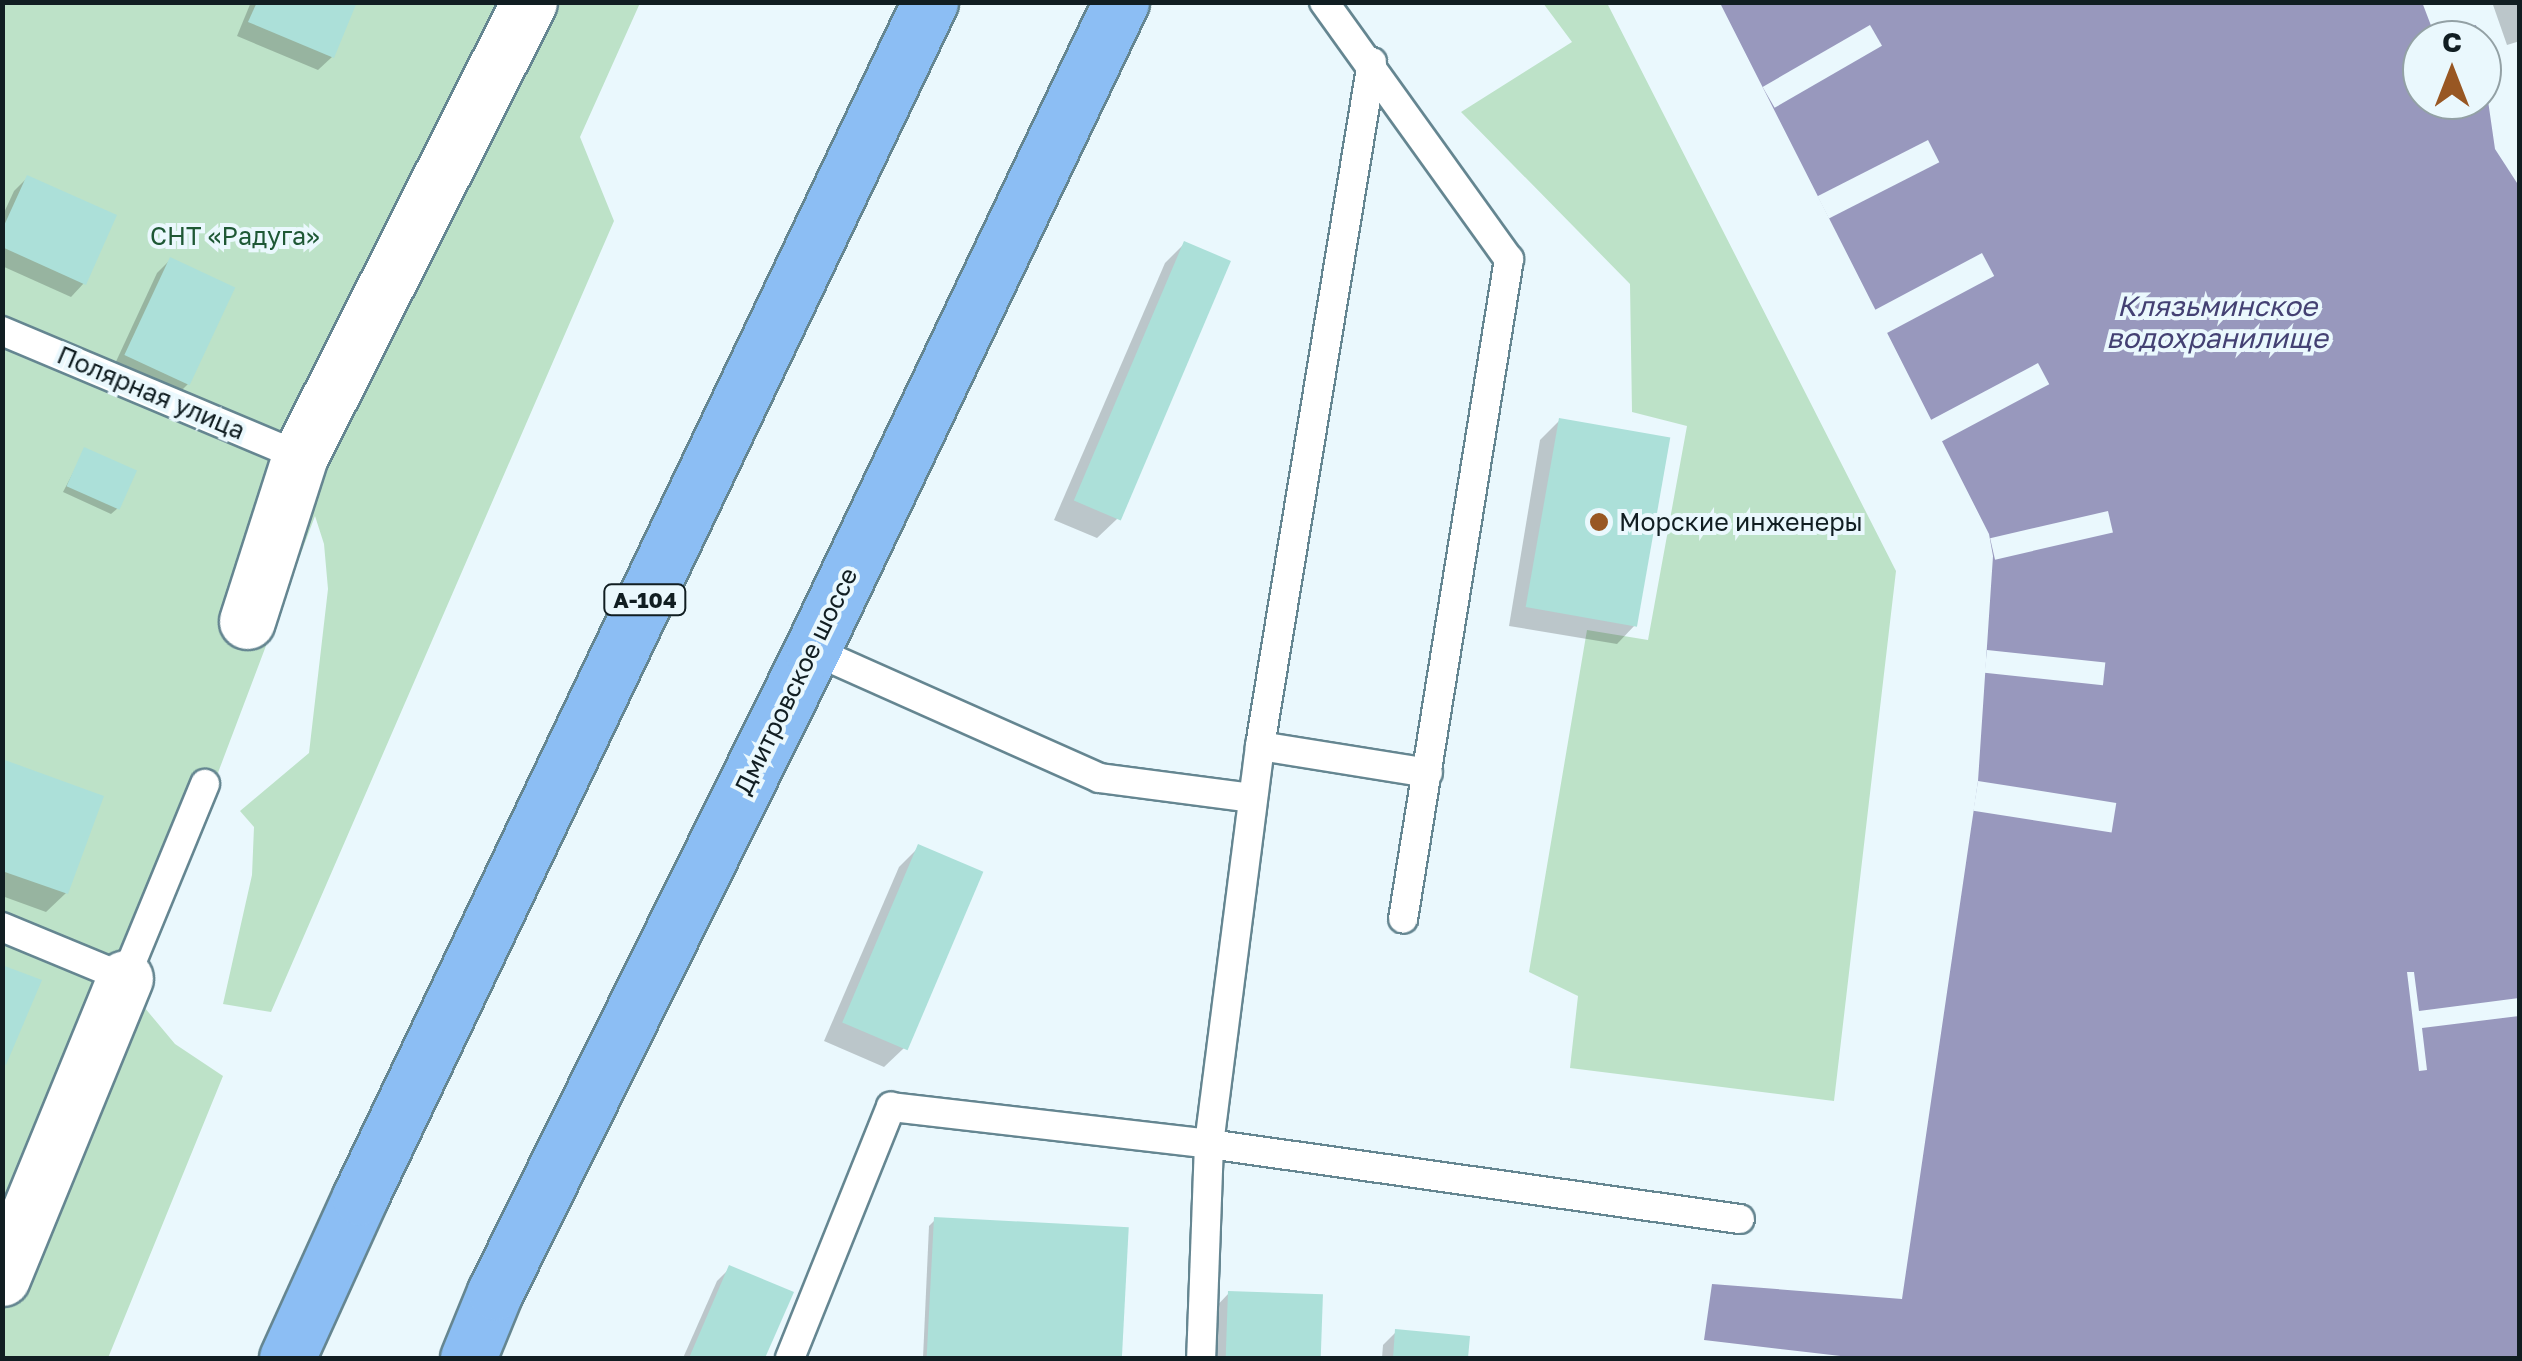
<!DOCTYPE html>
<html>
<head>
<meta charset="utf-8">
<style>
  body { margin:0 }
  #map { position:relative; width:2522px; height:1361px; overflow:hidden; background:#eaf8fd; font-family:"Golos Text",sans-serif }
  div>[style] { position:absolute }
  .green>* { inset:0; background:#bde2c8 }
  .water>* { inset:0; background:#9898bd }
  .pier>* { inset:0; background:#eaf8fd; transform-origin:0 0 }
  .shadow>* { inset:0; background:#0003 }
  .building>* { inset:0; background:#ace0d9; transform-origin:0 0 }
  .roads { filter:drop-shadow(2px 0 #658691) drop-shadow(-2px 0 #658691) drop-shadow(0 2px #658691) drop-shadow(0 -2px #658691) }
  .service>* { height:28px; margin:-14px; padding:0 14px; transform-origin:14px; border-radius:14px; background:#fff }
  .minor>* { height:55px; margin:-27.5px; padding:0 27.5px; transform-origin:27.5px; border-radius:27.5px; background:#fff }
  .trunk>* { height:55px; margin:-27.5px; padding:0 27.5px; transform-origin:27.5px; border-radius:27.5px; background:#8cbef4 }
  .dots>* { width:28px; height:28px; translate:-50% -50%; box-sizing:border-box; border:5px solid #eaf8fd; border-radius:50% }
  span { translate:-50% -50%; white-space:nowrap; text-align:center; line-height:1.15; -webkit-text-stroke:8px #eaf8fd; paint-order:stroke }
  .shield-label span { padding:2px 8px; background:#eaf8fd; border:2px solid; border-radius:8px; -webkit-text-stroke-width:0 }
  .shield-label { font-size:22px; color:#111e22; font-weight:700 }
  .park-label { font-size:25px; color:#1e5835 }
  .street-label { font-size:25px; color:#111e22 }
  .poi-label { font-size:25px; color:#111e22 }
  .left { translate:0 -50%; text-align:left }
  .water-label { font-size:28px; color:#444173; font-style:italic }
  .frame { position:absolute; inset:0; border:5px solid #111e22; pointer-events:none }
  .north { position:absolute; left:2402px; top:20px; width:100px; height:100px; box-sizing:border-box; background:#eaf8fd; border:2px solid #93a1a5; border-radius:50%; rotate:0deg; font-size:28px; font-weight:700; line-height:40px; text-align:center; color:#111e22 }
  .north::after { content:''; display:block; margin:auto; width:35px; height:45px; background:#985723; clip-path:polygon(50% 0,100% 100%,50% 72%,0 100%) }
</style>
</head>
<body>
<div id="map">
  <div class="green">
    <div style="clip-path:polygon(3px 3px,640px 3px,580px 137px,614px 221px,271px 1012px,223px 1004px,252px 875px,254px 827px,240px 811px,309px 753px,328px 589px,324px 544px,315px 516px,134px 995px,175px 1044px,223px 1076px,108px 1358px,3px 1358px)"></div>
    <div style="clip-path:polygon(1543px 3px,1607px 3px,1896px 571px,1834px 1101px,1570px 1068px,1578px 996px,1529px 972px,1587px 630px,1648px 640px,1687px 426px,1632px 412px,1630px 284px,1461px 112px,1572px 42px)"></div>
  </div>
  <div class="water">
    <div style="clip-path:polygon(2422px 2px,2435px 36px,2476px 25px,2479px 40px,2422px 40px,2422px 100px,2482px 100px,2482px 59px,2495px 149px,2519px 186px,2519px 1358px,1858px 1358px,1704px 1340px,1712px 1284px,1902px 1299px,1978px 781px,1993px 556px,1989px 534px,1720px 3px)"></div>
  </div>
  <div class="pier">
    <div style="left:1870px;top:25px;width:24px;height:124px;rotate:60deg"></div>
    <div style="left:1928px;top:140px;width:25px;height:124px;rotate:63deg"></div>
    <div style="left:1982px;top:253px;width:26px;height:123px;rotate:62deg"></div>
    <div style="left:2038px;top:363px;width:24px;height:123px;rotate:62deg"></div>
    <div style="left:2108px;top:511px;width:22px;height:121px;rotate:77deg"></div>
    <div style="left:1987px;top:650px;width:119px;height:23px;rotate:6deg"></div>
    <div style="left:1978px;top:781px;width:140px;height:30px;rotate:9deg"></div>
    <div style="clip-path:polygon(2407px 972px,2414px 972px,2419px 1011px,2519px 998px,2519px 1016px,2422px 1028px,2427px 1070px,2419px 1071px)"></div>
  </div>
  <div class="shadow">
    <div style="clip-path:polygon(251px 2px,354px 2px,332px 57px,318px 70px,237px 36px)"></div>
    <div style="clip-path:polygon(2492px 2px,2520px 2px,2520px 41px,2507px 45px)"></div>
    <div style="clip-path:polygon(27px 178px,84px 283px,71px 297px,2px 266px,2px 217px,14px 191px)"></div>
    <div style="clip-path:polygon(1184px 244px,1117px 519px,1097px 538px,1054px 520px,1165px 263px)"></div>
    <div style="clip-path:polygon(170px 260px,188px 384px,175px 397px,113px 368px,157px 273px)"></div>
    <div style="clip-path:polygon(1559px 421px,1636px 624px,1617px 644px,1509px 626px,1540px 440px)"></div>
    <div style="clip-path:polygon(85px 450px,118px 508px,111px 514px,63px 492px)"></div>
    <div style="clip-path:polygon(2px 761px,66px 893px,46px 912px,2px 896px)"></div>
    <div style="clip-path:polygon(919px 847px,904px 1048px,884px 1067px,824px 1041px,899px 867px)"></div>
    <div style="clip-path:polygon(935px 1220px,1127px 1228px,1121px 1358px,923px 1358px,929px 1226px)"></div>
    <div style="clip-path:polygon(730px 1268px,790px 1293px,762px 1358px,683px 1358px,717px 1281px)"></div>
    <div style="clip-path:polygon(1229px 1293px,1321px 1298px,1317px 1358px,1207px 1358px,1210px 1313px)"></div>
    <div style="clip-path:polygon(1396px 1332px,1467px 1339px,1465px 1358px,1382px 1358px,1383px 1345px)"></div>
  </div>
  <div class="building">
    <div style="clip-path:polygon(257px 2px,357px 2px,334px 58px,248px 22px)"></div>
    <div style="clip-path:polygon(27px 175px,117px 215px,86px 285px,2px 247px,2px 230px)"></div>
    <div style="left:1184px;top:241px;width:51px;height:282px;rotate:23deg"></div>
    <div style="left:170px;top:257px;width:72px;height:108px;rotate:25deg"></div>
    <div style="left:1559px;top:418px;width:113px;height:192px;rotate:10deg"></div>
    <div style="left:84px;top:447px;width:58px;height:43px;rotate:24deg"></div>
    <div style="clip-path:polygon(2px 759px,104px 796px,68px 894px,2px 871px)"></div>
    <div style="left:918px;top:844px;width:71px;height:194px;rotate:23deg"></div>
    <div style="clip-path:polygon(2px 965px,42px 980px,6px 1065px,2px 1063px)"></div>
    <div style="left:934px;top:1217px;width:195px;height:141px;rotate:3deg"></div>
    <div style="clip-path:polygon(729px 1265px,794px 1292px,765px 1358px,689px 1358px)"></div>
    <div style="left:1228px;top:1291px;width:95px;height:67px;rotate:2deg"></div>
    <div style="clip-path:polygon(1395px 1329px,1470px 1336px,1468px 1358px,1393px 1358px)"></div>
  </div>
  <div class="roads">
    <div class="service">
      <div style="left:1324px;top:2px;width:317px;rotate:54.3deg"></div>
      <div style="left:1509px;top:259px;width:668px;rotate:99.12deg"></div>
      <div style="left:1372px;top:62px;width:693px;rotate:99.3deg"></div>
      <div style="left:1260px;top:746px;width:170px;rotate:9.1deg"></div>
      <div style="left:2px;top:331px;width:323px;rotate:22.8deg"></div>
      <div style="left:812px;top:650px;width:314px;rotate:24deg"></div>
      <div style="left:1099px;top:778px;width:155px;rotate:7.4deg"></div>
      <div style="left:1260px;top:746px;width:401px;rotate:97.3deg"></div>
      <div style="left:1209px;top:1144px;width:536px;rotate:8.04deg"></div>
      <div style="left:2px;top:927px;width:133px;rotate:22.5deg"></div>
      <div style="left:125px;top:978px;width:210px;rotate:-67.6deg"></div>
      <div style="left:790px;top:1358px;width:271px;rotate:-68.1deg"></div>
      <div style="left:891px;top:1107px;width:320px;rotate:6.6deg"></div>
      <div style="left:1209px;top:1144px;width:214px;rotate:92.1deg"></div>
    </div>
    <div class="minor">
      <div style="left:247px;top:621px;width:173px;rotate:-72.2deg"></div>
      <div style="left:300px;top:456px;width:508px;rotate:-63.23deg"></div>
      <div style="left:2px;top:1278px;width:324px;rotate:-67.7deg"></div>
    </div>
    <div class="trunk">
      <div style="left:287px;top:1358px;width:177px;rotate:-65.6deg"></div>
      <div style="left:360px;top:1197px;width:1324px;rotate:-64.5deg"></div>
      <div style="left:468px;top:1358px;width:71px;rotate:-67.8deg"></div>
      <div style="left:495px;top:1292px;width:716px;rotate:-63.72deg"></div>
      <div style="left:812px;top:650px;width:718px;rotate:-64.51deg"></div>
    </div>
  </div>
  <div class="dots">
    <div style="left:1599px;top:522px;background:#985723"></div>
  </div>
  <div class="shield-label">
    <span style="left:645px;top:600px">А-104</span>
  </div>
  <div class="park-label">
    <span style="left:235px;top:236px">СНТ «Радуга»</span>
  </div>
  <div class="street-label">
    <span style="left:151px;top:393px;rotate:23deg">Полярная улица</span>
    <span style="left:796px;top:681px;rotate:-64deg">Дмитровское шоссе</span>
  </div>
  <div class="poi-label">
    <span class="left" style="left:1619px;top:522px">Морские инженеры</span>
  </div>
  <div class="water-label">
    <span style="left:2217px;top:322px">Клязьминское<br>водохранилище</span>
  </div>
  <div class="frame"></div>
  <div class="north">С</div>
</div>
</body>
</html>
